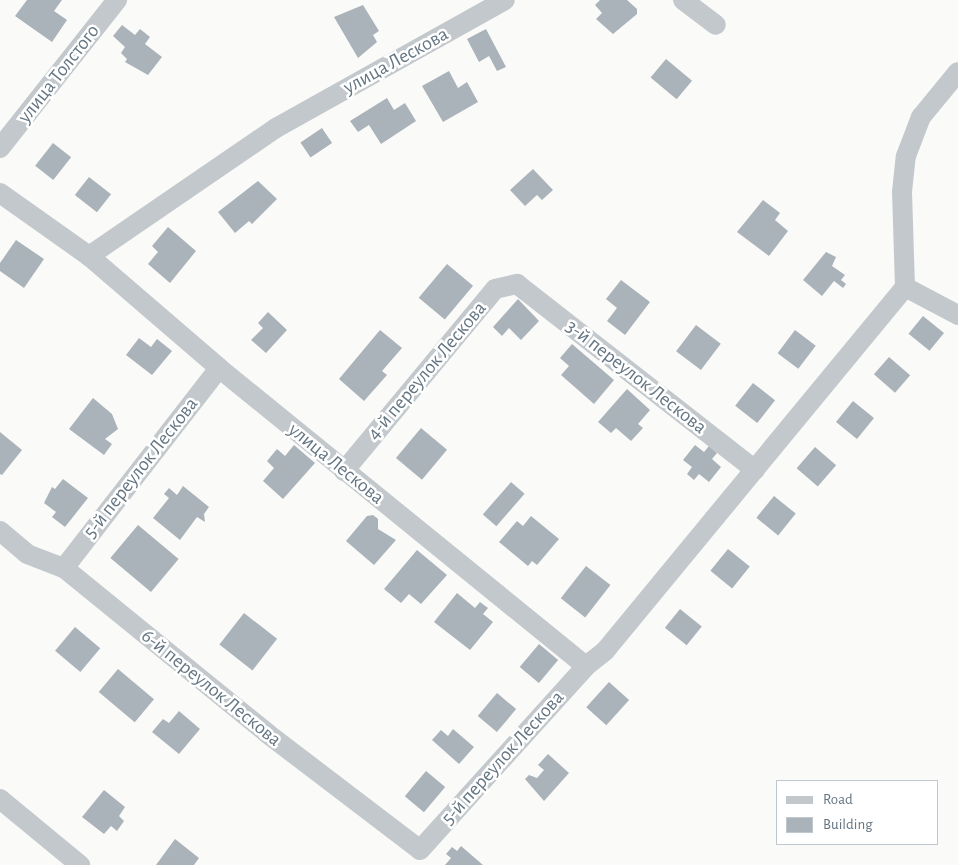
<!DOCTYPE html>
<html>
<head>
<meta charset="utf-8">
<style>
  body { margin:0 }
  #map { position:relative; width:958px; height:865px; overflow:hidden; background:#fafaf8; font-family:"Alegreya Sans",sans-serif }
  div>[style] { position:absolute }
  .building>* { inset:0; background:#aab3b9; transform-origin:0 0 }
  .minor>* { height:20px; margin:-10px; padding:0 10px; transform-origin:10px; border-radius:10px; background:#c3c8cc }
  span { translate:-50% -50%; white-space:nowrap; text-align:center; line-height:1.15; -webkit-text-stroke:5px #fff; paint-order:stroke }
  .street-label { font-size:20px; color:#657683 }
  .legend { position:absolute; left:776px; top:780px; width:162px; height:65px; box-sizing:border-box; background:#fff; border:1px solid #c1c8cd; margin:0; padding:6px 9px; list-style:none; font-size:15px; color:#657683 }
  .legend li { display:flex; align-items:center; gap:10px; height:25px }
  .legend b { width:25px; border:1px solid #c1c8cd }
</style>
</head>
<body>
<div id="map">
  <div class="building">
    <div style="clip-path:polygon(27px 0,62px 0,54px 11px,67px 20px,52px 42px,15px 16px)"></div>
    <div style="clip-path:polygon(600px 0,627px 0,637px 9px,637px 14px,613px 34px,596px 19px,602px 13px,595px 5px)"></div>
    <div style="clip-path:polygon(363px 5px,379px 31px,373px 35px,377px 42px,358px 58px,334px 17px)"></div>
    <div style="clip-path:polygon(122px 25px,135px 35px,140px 29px,150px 37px,145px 44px,162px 57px,148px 75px,125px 62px,127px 59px,121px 53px,125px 47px,113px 36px)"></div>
    <div style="clip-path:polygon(486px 29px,506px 67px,497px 71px,489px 56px,479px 62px,467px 39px)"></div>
    <div style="left:666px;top:59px;width:34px;height:24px;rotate:40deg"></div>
    <div style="clip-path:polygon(449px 71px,458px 88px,467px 82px,478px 102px,443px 122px,422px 86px)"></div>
    <div style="clip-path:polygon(387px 98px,394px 110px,405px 103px,416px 121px,381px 144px,369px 125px,358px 132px,350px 121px)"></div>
    <div style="left:322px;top:128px;width:18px;height:26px;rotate:56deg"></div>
    <div style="left:53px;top:143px;width:23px;height:29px;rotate:38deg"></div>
    <div style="clip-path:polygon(533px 169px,553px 190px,542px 200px,537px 195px,525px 206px,510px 190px)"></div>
    <div style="left:89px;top:177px;width:28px;height:23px;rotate:38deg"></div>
    <div style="clip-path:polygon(258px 181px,277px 199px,252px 224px,249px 221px,235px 233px,218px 212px)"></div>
    <div style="clip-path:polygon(763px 200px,780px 213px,775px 220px,788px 231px,769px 256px,737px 232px)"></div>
    <div style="clip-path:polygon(168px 227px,196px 251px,170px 283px,148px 264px,158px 252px,152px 246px)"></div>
    <div style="clip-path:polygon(16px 240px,44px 259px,24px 288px,0 271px,0 263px)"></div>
    <div style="clip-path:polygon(826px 252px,836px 257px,832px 266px,845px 275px,841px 280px,846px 284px,843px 288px,834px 281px,822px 296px,803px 280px)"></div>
    <div style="left:447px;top:264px;width:34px;height:44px;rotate:40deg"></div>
    <div style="clip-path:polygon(621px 280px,650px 302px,625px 335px,607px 321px,617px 308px,606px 299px)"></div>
    <div style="clip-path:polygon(518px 299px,539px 321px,521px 340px,509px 328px,502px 336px,493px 327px)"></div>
    <div style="clip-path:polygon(268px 312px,287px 330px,266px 353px,251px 340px,263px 328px,258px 323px)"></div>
    <div style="left:923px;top:316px;width:27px;height:23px;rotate:39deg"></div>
    <div style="left:696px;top:325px;width:31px;height:33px;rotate:37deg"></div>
    <div style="clip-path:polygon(380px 330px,402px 348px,382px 371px,387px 375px,364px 401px,339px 379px)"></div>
    <div style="left:795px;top:330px;width:26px;height:29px;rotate:37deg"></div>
    <div style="clip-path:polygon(139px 338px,151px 347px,157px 339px,172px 351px,152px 375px,126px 355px)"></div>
    <div style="clip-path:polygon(572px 344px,614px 380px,594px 404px,561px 375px,569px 366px,560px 358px)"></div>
    <div style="left:889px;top:357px;width:28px;height:23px;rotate:41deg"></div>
    <div style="left:753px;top:383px;width:28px;height:29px;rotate:38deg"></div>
    <div style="clip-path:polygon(627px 389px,650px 410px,638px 424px,643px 428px,631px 441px,616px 428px,611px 433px,598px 422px)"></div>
    <div style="clip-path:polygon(93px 398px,112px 414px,118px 429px,105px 439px,112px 444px,104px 455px,69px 429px)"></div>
    <div style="left:853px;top:401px;width:27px;height:27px;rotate:39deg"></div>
    <div style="left:421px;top:428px;width:34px;height:39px;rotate:40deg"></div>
    <div style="clip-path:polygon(0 432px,22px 450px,2px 475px,0 474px)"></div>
    <div style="clip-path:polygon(294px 445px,315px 463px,283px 499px,263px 481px,274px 468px,267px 461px,277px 449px,285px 456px)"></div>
    <div style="clip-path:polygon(695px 445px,704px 452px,709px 446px,717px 453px,712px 459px,721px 467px,709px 482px,699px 474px,694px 480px,687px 474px,692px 467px,683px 460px)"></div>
    <div style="left:815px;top:447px;width:28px;height:28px;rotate:41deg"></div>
    <div style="clip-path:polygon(63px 479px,88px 498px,65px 527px,52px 517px,56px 512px,44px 503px,52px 487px,55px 489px)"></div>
    <div style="left:511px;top:482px;width:18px;height:43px;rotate:41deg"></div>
    <div style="clip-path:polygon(183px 486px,209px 507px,204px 514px,205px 522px,197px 517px,180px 540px,153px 518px,169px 498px,164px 494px,169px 488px,177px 495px)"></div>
    <div style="left:774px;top:496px;width:28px;height:28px;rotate:39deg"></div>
    <div style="clip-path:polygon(373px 515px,378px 519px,378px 529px,396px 540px,374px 565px,346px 541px,367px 516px)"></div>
    <div style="clip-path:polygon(531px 516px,559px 539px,537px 565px,532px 561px,528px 566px,499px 542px,517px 521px,523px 526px)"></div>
    <div style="left:138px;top:525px;width:53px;height:43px;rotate:40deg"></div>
    <div style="left:728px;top:549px;width:28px;height:28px;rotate:39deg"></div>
    <div style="clip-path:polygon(417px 550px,447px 575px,421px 604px,409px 594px,401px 603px,384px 589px)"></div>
    <div style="left:586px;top:566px;width:31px;height:41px;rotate:38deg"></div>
    <div style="clip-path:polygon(457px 593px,475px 608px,480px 602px,488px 608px,483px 614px,493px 622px,470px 650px,434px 622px)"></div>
    <div style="left:680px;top:609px;width:28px;height:24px;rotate:39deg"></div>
    <div style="left:244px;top:613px;width:42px;height:40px;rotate:38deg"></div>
    <div style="left:75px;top:627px;width:33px;height:31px;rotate:40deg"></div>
    <div style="left:539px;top:644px;width:25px;height:30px;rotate:40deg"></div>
    <div style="left:118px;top:669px;width:47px;height:30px;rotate:40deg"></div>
    <div style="left:609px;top:682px;width:27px;height:34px;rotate:42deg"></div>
    <div style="left:497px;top:693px;width:25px;height:30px;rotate:40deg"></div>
    <div style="clip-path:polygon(179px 711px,200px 729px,179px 754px,152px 732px,163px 719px,169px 723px)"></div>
    <div style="clip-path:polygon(453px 729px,474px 747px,459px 764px,432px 740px,441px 730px,448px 736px)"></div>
    <div style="clip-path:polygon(548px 754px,569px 773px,544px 801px,525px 779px,529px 775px,537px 778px,544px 770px,538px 765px)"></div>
    <div style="left:426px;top:771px;width:25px;height:33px;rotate:40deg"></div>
    <div style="clip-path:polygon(104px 790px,125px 807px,119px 816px,124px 821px,117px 831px,111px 826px,104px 834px,82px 817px)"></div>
    <div style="clip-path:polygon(175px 839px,199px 858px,194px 865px,156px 865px)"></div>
    <div style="clip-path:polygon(461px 846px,483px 865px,445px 865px,451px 858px,446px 854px,452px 847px,457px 851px)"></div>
  </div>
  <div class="minor">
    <div style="left:683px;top:0;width:41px;rotate:37.1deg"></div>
    <div style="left:0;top:148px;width:189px;rotate:-51.7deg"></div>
    <div style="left:0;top:193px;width:109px;rotate:35.3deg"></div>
    <div style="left:89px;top:256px;width:172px;rotate:40.7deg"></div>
    <div style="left:219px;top:368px;width:473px;rotate:39.1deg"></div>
    <div style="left:89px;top:256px;width:227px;rotate:-34.4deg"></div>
    <div style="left:276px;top:128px;width:262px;rotate:-29.2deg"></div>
    <div style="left:905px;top:287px;width:95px;rotate:-91.8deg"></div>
    <div style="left:902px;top:192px;width:36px;rotate:-84deg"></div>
    <div style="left:906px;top:156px;width:42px;rotate:-69deg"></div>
    <div style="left:921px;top:117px;width:58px;rotate:-50.6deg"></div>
    <div style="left:905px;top:287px;width:60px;rotate:27.8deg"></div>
    <div style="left:344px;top:471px;width:236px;rotate:-50.3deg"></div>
    <div style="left:495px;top:289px;width:23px;rotate:-13deg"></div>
    <div style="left:517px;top:284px;width:302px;rotate:38deg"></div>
    <div style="left:0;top:531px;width:35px;rotate:40deg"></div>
    <div style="left:27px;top:554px;width:40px;rotate:21deg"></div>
    <div style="left:64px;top:568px;width:263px;rotate:39.1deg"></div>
    <div style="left:268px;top:734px;width:191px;rotate:37.3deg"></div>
    <div style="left:420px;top:850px;width:248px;rotate:-47.9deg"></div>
    <div style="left:586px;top:666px;width:24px;rotate:-38deg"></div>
    <div style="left:605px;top:651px;width:472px;rotate:-50.5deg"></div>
    <div style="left:64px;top:568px;width:253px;rotate:-52.2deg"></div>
    <div style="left:0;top:799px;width:104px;rotate:39.5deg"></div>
  </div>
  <div class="street-label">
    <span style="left:396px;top:61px;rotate:-29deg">улица Лескова</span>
    <span style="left:59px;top:74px;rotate:-52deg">улица Толстого</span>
    <span style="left:427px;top:371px;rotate:-50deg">4-й переулок Лескова</span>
    <span style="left:636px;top:377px;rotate:38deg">3-й переулок Лескова</span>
    <span style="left:336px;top:464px;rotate:39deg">улица Лескова</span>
    <span style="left:141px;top:468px;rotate:-52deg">5-й переулок Лескова</span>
    <span style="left:211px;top:688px;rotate:39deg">6-й переулок Лескова</span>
    <span style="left:503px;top:758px;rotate:-48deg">5-й переулок Лескова</span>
  </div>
  <ul class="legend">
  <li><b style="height:6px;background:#c3c8cc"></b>Road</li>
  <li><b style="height:14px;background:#aab3b9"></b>Building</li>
  </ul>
</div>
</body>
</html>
